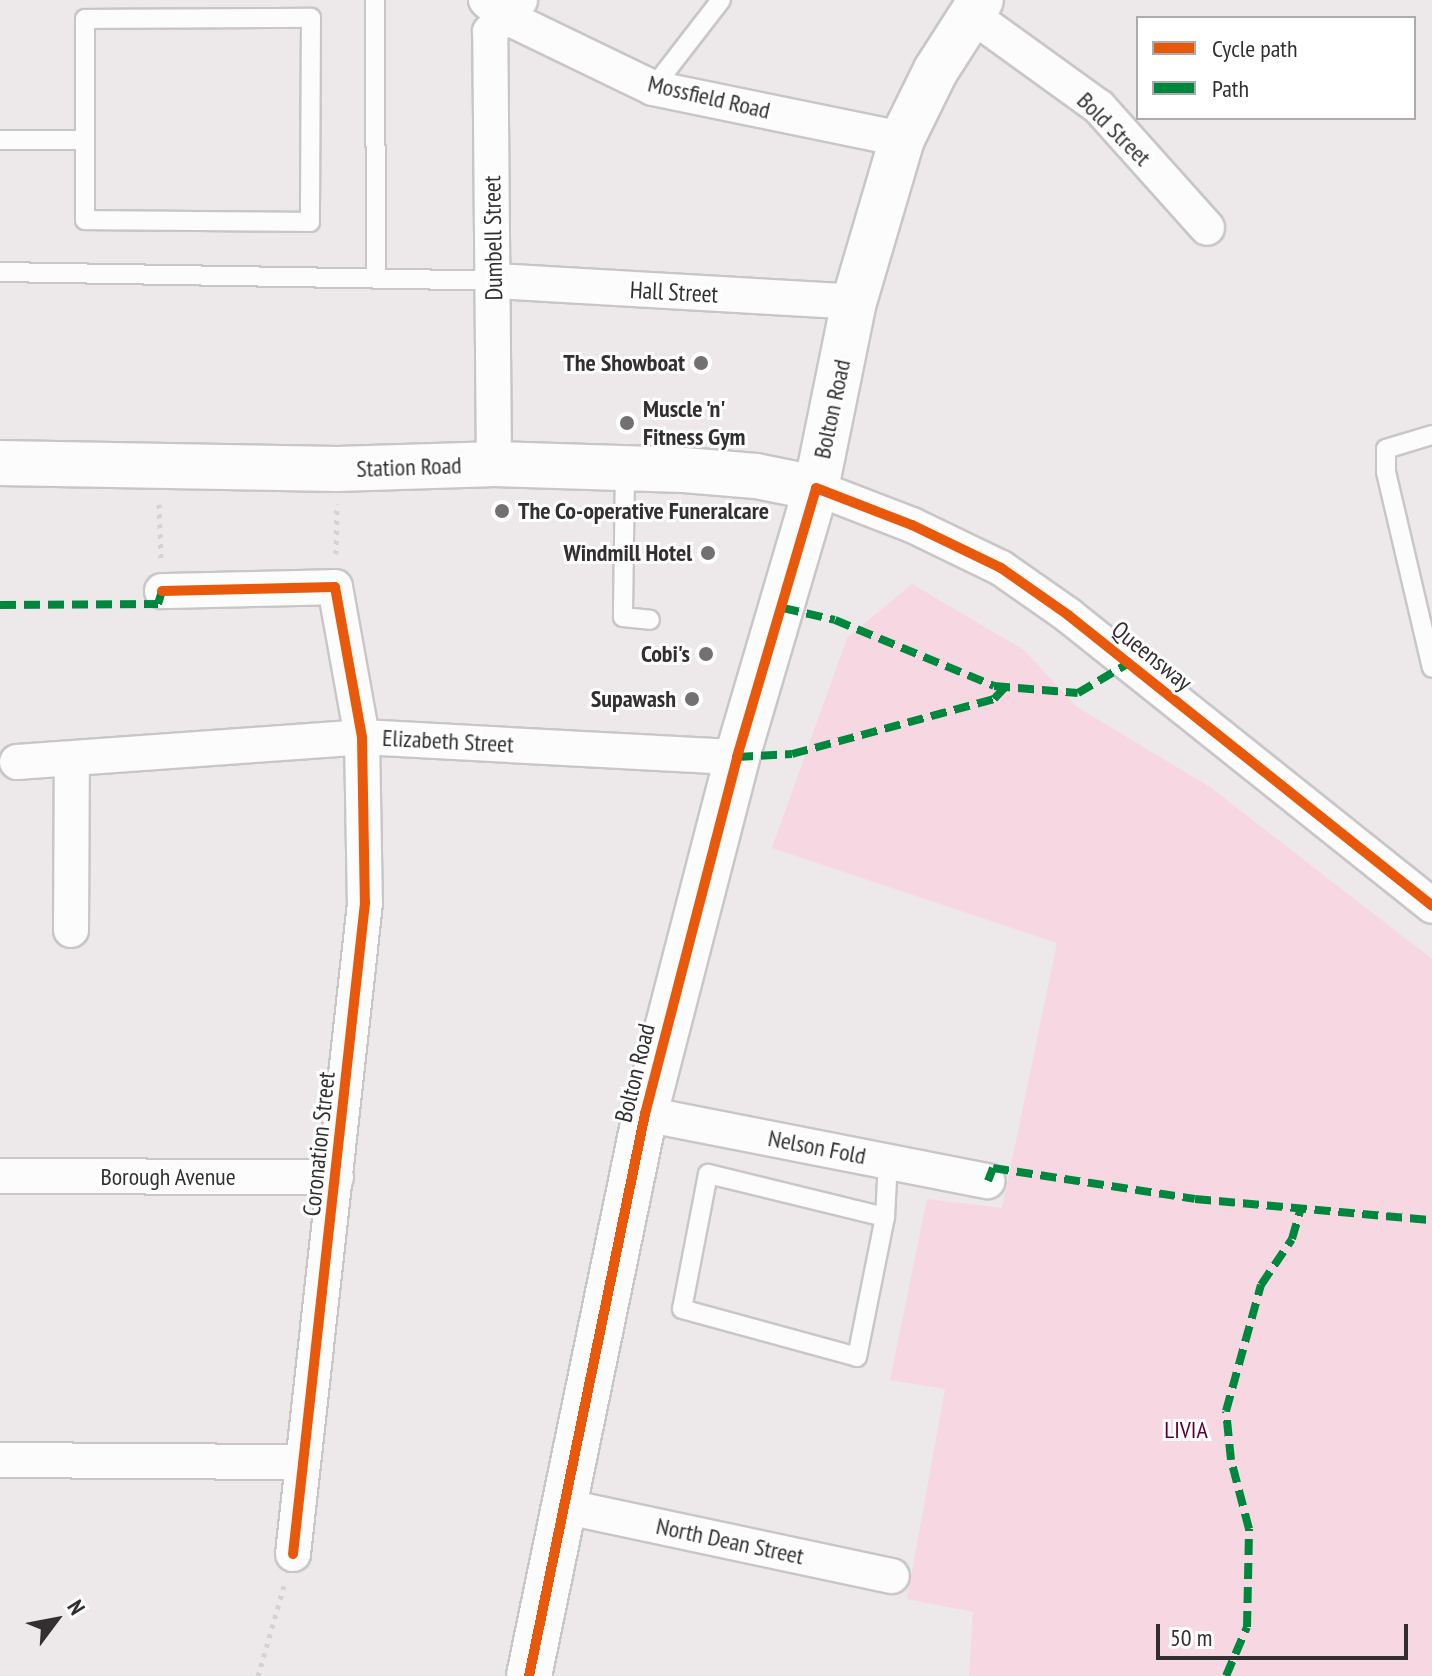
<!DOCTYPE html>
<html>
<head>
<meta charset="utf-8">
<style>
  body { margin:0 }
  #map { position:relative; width:1432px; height:1676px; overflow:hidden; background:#ede9ea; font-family:"PT Sans Narrow",sans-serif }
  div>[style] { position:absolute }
  .green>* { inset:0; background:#f7d7e2 }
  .path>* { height:5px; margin-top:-2.5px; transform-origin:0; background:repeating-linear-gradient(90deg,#d4d2d2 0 4px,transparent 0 10px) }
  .roads { filter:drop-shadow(2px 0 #c9c6c7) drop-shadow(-2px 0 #c9c6c7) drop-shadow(0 2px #c9c6c7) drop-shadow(0 -2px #c9c6c7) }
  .lane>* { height:18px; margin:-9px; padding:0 9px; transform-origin:9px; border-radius:9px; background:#fcfcfc }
  .street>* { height:34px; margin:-17px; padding:0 17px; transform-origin:17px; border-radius:17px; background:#fcfcfc }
  .secondary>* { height:44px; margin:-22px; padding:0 22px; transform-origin:22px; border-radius:22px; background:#fcfcfc }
  .primary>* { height:44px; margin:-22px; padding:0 22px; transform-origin:22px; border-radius:22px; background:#fcfcfc }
  .quiet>* { height:8px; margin-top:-4px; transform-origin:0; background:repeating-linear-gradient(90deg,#00873e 0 16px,transparent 0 24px) }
  .cycleway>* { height:10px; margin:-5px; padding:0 5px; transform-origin:5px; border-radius:5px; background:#e8590c }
  .dots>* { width:22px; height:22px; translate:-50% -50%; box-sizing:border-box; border:4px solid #fff; border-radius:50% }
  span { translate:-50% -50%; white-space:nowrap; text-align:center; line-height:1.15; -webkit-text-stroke:6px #fff; paint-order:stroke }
  .street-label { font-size:24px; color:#322f30 }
  .poi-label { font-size:24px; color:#322f30; font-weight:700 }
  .right { translate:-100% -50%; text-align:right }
  .left { translate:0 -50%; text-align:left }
  .park-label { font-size:24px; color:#5b0033 }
  .legend { position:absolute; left:1136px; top:16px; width:280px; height:104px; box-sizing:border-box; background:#fff; border:2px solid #adacac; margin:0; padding:10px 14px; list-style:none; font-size:24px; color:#322f30 }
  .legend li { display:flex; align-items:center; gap:16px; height:40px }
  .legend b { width:40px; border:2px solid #adacac }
  .north { position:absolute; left:16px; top:1580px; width:80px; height:80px; -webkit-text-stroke:6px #fff; paint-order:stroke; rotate:58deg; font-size:22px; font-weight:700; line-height:32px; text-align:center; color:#322f30 }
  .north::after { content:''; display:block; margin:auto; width:28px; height:36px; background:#322f30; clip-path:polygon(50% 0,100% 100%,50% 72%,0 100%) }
  .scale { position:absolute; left:1156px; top:1624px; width:252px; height:36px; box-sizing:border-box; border:4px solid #322f30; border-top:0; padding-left:10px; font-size:24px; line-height:28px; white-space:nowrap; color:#322f30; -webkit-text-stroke:6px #fff; paint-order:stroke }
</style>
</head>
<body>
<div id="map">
  <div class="green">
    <div style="clip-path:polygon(912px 584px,1024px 650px,1077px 707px,1210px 787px,1432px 959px,1432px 1676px,969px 1676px,973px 1612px,907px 1599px,945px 1389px,890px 1380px,927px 1199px,1002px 1208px,1057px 943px,772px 848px,847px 638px)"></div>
  </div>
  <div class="path">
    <div style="left:159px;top:504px;width:54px;rotate:87.9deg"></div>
    <div style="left:336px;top:554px;width:50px;rotate:-88.9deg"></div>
    <div style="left:258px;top:1676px;width:94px;rotate:-73.9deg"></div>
  </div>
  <div class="roads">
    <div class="lane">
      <div style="left:375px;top:0;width:279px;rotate:89.8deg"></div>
      <div style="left:311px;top:18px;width:204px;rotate:90.3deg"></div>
      <div style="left:310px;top:222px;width:225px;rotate:-179.5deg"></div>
      <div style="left:85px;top:220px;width:201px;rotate:-90deg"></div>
      <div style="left:85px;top:19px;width:226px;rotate:-0.3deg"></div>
      <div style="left:653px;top:88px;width:111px;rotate:-52.3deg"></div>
      <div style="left:0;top:140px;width:85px"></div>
      <div style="left:0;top:272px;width:495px;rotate:1deg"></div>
      <div style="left:1432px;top:435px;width:48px;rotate:163.1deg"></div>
      <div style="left:1386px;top:449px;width:23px;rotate:90deg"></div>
      <div style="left:1386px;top:472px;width:201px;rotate:76.8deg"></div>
      <div style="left:625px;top:469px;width:148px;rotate:90.8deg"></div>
      <div style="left:623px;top:617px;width:27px;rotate:6deg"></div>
      <div style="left:885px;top:1217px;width:182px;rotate:-166.3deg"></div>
      <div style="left:708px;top:1174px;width:137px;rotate:100.9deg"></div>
      <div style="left:682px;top:1309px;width:181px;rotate:15.3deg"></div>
      <div style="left:857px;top:1357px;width:143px;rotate:-78.7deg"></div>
      <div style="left:885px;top:1217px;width:56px;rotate:-86.9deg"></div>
    </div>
    <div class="street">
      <div style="left:486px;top:0;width:24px;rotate:42deg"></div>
      <div style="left:504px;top:16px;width:165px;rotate:25.8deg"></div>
      <div style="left:653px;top:88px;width:254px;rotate:11.6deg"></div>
      <div style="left:970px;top:14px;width:159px;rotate:35.8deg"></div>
      <div style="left:1099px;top:107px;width:162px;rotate:48.2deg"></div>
      <div style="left:495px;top:281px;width:360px;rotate:3.3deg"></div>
      <div style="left:494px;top:464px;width:432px;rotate:-90.5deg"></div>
      <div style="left:490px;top:32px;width:44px;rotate:-46.8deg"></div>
      <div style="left:816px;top:488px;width:103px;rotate:21.1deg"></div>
      <div style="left:912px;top:525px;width:99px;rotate:25.8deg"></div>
      <div style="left:1001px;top:568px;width:82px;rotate:35deg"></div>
      <div style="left:1068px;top:615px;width:466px;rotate:38.6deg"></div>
      <div style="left:162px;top:591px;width:173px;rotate:-1.3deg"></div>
      <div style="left:335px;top:587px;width:152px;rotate:79.8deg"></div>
      <div style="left:362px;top:737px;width:166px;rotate:89deg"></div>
      <div style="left:365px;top:903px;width:655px;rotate:96.31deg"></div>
      <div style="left:17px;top:762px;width:346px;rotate:-4.1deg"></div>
      <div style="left:362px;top:737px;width:376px;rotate:3.1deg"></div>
      <div style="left:71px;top:930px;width:169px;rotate:-89.7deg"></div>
      <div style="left:645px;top:1114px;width:349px;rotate:11.1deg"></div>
      <div style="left:0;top:1176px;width:336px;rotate:0.2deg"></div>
      <div style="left:0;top:1460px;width:303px;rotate:0.4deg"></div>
      <div style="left:567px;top:1507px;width:332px;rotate:12deg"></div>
    </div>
    <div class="secondary">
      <div style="left:0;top:463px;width:337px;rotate:1deg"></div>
      <div style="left:337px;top:469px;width:157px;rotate:-1.8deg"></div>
      <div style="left:494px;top:464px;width:190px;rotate:1.8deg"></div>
      <div style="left:684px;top:470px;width:72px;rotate:4.8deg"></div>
      <div style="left:756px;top:476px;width:61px;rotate:11.3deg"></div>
    </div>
    <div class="primary">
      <div style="left:529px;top:1676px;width:574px;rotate:-78.34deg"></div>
      <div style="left:645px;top:1114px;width:369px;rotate:-75.5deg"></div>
      <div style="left:737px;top:757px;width:280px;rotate:-73.6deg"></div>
      <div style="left:816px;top:488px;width:190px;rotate:-78.5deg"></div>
      <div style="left:854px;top:302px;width:170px;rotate:-73.6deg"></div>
      <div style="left:902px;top:139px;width:77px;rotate:-63.8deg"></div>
      <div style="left:936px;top:70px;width:83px;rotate:-57.3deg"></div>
    </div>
  </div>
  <div class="quiet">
    <div style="left:0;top:605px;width:158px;rotate:-0.4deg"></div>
    <div style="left:158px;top:604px;width:14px;rotate:-73deg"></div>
    <div style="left:783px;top:608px;width:53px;rotate:13deg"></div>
    <div style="left:835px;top:620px;width:172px;rotate:22.5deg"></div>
    <div style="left:994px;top:686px;width:84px;rotate:4.8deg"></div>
    <div style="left:1078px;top:693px;width:59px;rotate:-30.5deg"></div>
    <div style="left:737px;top:757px;width:55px;rotate:-3.1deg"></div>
    <div style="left:792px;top:754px;width:209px;rotate:-15.2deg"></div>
    <div style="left:994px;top:699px;width:16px;rotate:-47deg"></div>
    <div style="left:988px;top:1181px;width:14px;rotate:-69deg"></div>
    <div style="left:993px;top:1168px;width:204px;rotate:8.7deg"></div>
    <div style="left:1195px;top:1199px;width:238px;rotate:5.1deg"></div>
    <div style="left:1226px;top:1676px;width:53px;rotate:-66.8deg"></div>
    <div style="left:1247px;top:1627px;width:98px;rotate:-88.8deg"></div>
    <div style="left:1249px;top:1529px;width:71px;rotate:-104.6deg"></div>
    <div style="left:1231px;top:1460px;width:49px;rotate:-95.8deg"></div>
    <div style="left:1226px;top:1411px;width:131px;rotate:-74.5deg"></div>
    <div style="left:1261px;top:1285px;width:55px;rotate:-56deg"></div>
    <div style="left:1292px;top:1239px;width:33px;rotate:-74deg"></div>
  </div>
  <div class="cycleway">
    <div style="left:162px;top:591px;width:173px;rotate:-1.3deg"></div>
    <div style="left:335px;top:587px;width:152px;rotate:79.8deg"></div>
    <div style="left:362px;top:737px;width:166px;rotate:89deg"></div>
    <div style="left:365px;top:903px;width:655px;rotate:96.31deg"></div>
    <div style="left:529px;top:1676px;width:574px;rotate:-78.34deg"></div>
    <div style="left:645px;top:1114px;width:369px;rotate:-75.5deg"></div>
    <div style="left:737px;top:757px;width:280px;rotate:-73.6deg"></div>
    <div style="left:816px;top:488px;width:103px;rotate:21.1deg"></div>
    <div style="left:912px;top:525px;width:99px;rotate:25.8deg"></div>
    <div style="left:1001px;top:568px;width:82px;rotate:35deg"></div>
    <div style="left:1068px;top:615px;width:466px;rotate:38.6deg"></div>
  </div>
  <div class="dots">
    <div style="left:701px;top:363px;background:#737071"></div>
    <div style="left:627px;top:423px;background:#737071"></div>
    <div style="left:502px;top:511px;background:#737071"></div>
    <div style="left:708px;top:553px;background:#737071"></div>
    <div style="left:706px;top:654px;background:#737071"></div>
    <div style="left:692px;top:699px;background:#737071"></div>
  </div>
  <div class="street-label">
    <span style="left:709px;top:97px;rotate:13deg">Mossfield Road</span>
    <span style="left:1114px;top:129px;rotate:45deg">Bold Street</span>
    <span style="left:493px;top:238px;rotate:-91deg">Dumbell Street</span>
    <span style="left:674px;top:292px;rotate:3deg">Hall Street</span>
    <span style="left:832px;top:409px;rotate:-78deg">Bolton Road</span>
    <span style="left:409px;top:467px;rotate:-2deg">Station Road</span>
    <span style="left:1152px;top:656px;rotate:39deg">Queensway</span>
    <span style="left:448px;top:741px;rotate:3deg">Elizabeth Street</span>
    <span style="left:635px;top:1073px;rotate:-76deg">Bolton Road</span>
    <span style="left:319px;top:1144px;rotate:-84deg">Coronation Street</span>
    <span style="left:817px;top:1147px;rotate:11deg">Nelson Fold</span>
    <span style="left:168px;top:1177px">Borough Avenue</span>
    <span style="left:730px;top:1541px;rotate:12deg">North Dean Street</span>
  </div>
  <div class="poi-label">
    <span class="right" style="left:685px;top:363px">The Showboat</span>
    <span class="left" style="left:643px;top:423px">Muscle 'n'<br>Fitness Gym</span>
    <span class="left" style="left:518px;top:511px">The Co-operative Funeralcare</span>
    <span class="right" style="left:692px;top:553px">Windmill Hotel</span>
    <span class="right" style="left:690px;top:654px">Cobi's</span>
    <span class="right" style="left:676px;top:699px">Supawash</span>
  </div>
  <div class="park-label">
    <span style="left:1186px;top:1430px">LIVIA</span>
  </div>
  <ul class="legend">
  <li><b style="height:10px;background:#e8590c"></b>Cycle path</li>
  <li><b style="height:10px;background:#00873e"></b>Path</li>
  </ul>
  <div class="north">N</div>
  <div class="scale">50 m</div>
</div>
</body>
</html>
